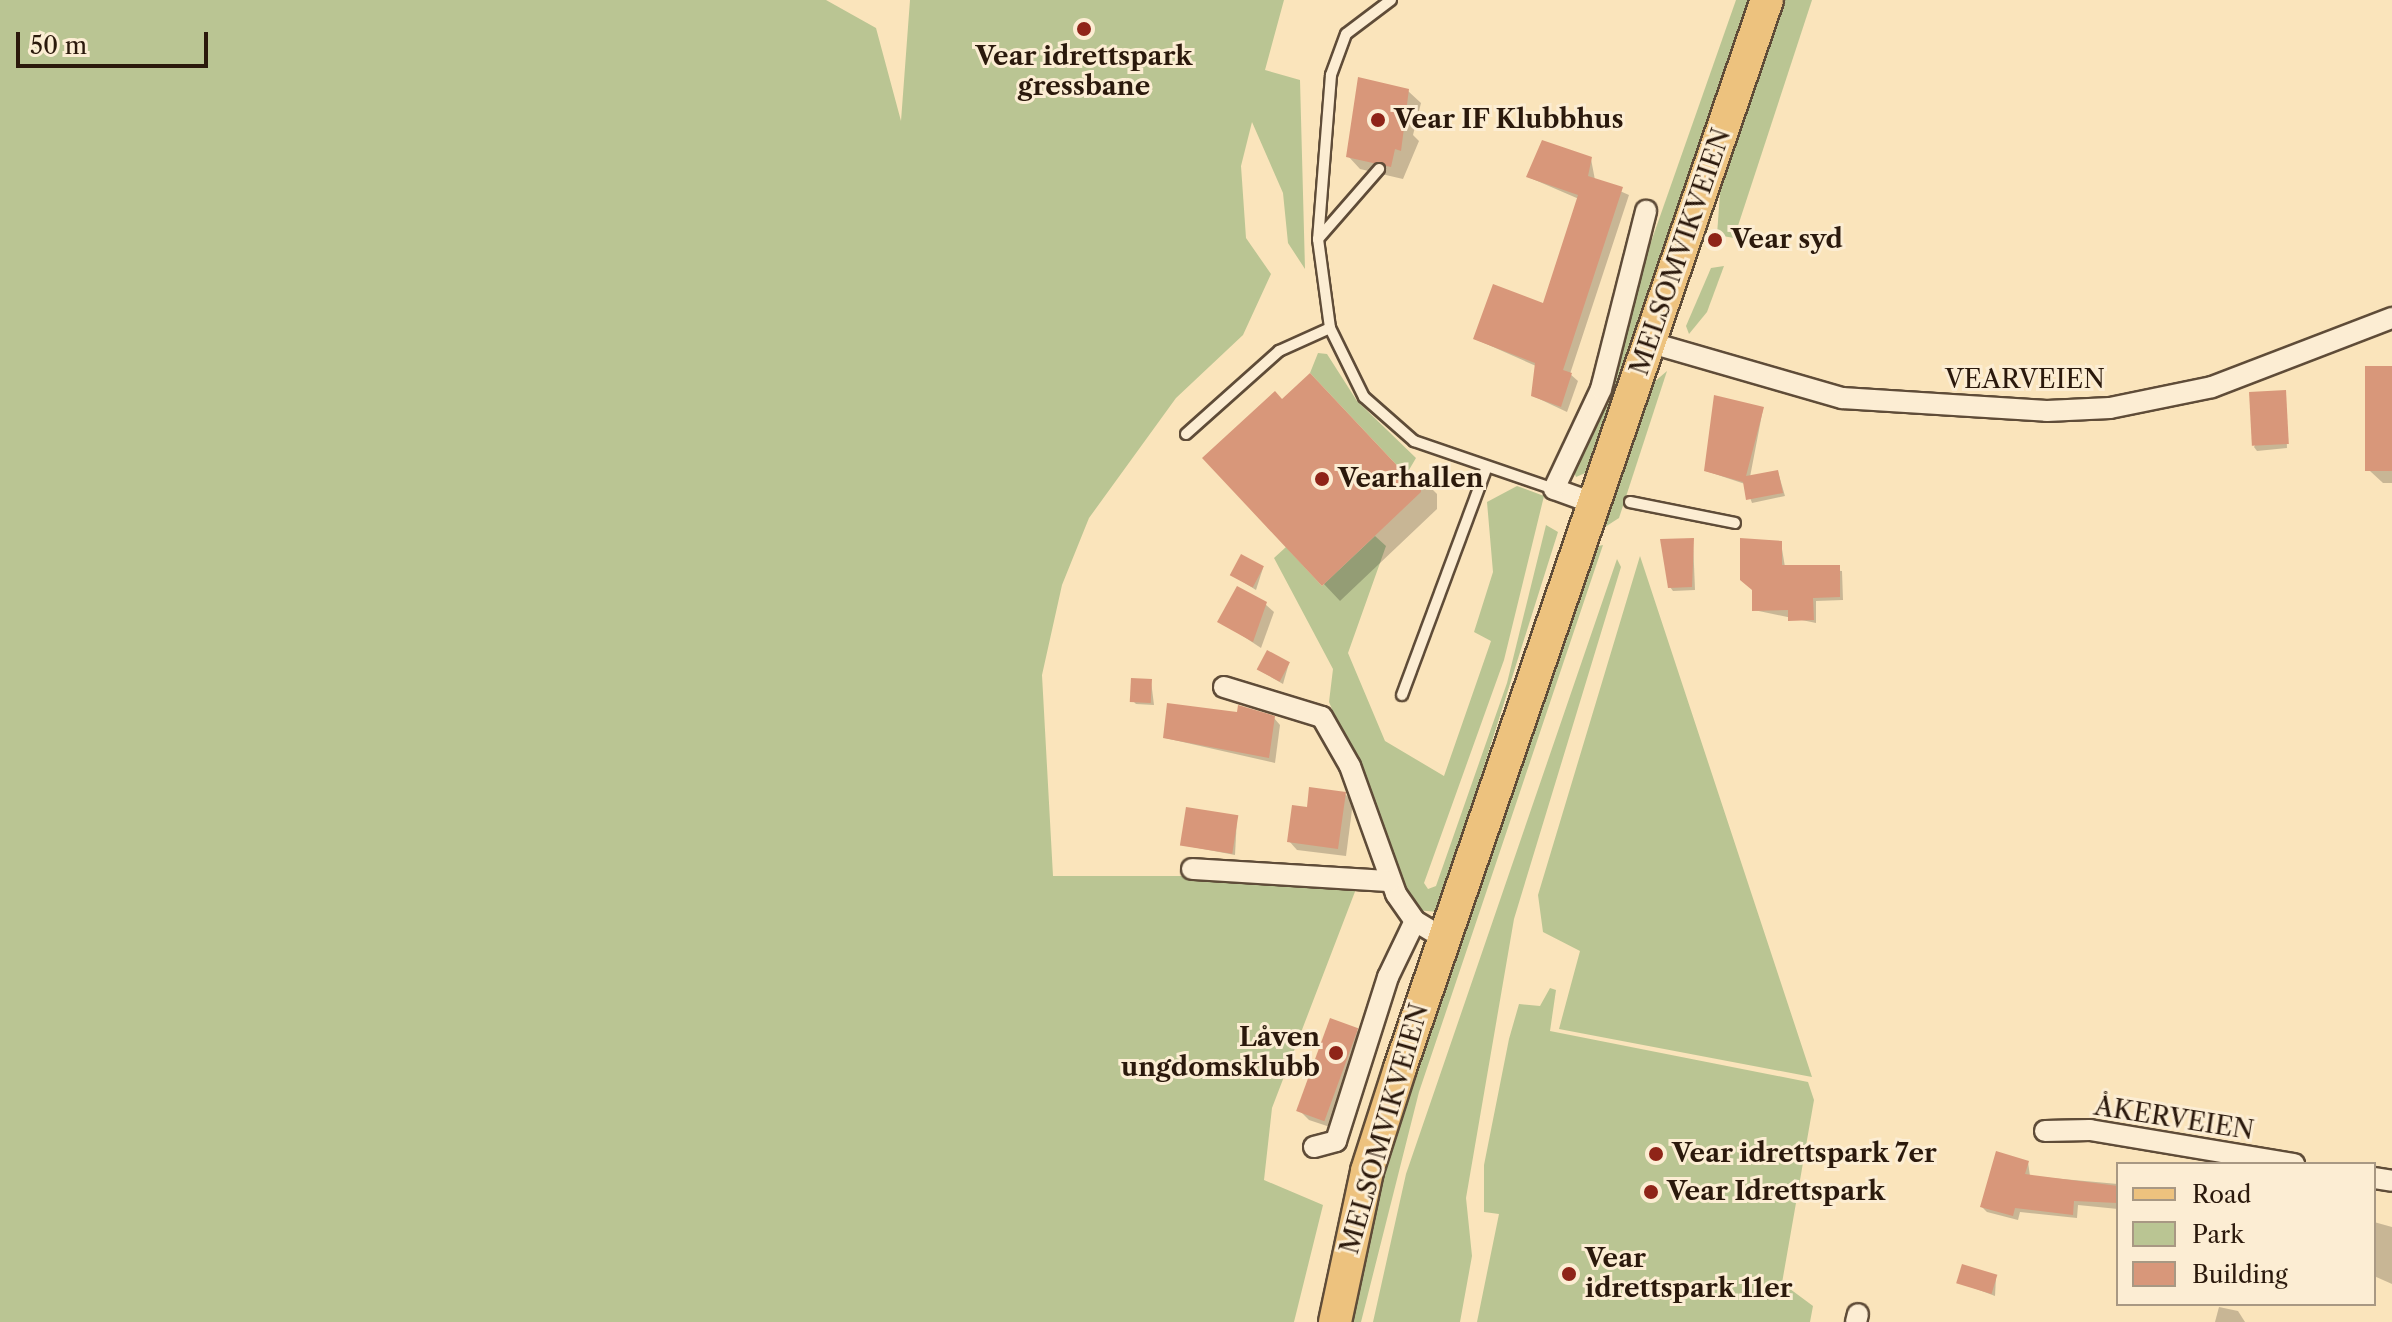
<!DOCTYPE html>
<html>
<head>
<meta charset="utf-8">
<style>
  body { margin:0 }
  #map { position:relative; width:2392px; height:1322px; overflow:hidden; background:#fae4bb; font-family:"Libre Caslon Text",serif }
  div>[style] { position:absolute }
  .green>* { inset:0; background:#bac593 }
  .shadow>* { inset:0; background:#0003 }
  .building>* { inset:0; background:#d8977a; transform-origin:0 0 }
  .roads { filter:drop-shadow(2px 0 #5f4c38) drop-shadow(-2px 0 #5f4c38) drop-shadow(0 2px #5f4c38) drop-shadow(0 -2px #5f4c38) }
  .lane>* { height:10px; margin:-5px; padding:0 5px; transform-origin:5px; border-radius:5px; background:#fcedd3 }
  .street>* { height:20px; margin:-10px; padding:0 10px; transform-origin:10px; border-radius:10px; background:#fcedd3 }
  .primary>* { height:32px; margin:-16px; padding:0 16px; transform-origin:16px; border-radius:16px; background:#edc27e }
  .dots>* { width:22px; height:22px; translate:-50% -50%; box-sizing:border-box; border:4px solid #fcedd3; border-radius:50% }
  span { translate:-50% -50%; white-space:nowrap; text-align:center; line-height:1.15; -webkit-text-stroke:6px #fcedd3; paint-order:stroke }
  .poi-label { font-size:26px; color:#2b190c; font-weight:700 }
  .left { translate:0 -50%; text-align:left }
  .right { translate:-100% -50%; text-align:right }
  .street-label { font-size:26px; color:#2b190c }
  .legend { position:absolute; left:2116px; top:1162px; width:260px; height:144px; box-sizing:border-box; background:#fcedd3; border:2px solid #a89883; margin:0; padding:10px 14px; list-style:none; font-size:24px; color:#2b190c }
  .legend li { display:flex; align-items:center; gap:16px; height:40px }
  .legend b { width:40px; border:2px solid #a89883 }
  .scale { position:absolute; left:16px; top:32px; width:192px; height:36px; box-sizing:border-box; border:4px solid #2b190c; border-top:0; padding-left:10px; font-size:24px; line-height:28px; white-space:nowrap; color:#2b190c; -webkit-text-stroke:6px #fcedd3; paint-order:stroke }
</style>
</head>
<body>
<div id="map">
  <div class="green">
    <div style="clip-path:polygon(0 0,826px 0,876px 28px,901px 121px,910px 0,1284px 0,1265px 70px,1300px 80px,1305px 269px,1288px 243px,1283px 193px,1252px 122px,1241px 166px,1246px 238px,1271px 274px,1243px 335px,1176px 398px,1089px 518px,1062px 585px,1042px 675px,1053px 876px,1226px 876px,1356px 889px,1272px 1108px,1264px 1180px,1323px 1205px,1294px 1322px,0 1322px)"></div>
    <div style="clip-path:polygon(1736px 0,1751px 0,1590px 471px,1576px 477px,1572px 467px)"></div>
    <div style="clip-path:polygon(1782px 0,1812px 0,1734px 238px,1717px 235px,1721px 179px)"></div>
    <div style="clip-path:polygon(1724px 266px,1707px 312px,1689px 334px,1686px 326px,1711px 268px)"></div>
    <div style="clip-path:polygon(1318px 353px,1327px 354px,1357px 401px,1416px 458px,1406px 475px,1310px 373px)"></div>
    <div style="clip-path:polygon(1667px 371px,1619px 518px,1605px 527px,1653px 383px)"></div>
    <div style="clip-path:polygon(1517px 486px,1544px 496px,1504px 660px,1424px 883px,1428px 889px,1436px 886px,1507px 683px,1546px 525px,1558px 532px,1438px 912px,1416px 910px,1329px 702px,1333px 669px,1274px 558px,1286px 547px,1322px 586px,1375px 536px,1386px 546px,1348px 653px,1385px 741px,1444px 776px,1491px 641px,1474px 632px,1493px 572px,1487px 502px)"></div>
    <div style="clip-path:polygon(1603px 545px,1419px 1092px,1361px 1322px,1353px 1322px,1382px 1172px,1437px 999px,1594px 547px)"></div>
    <div style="clip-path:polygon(1640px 556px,1812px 1077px,1559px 1029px,1580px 951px,1543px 932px,1538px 895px)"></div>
    <div style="clip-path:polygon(1617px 559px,1621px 567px,1514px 919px,1466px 1198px,1472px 1256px,1460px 1322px,1373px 1322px,1406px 1174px)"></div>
    <div style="clip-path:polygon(1550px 988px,1556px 990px,1550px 1031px,1808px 1082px,1814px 1100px,1782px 1283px,1813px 1306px,1810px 1322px,1477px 1322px,1499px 1214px,1484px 1212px,1484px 1165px,1509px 1039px,1519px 1004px,1540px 1006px)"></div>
  </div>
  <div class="shadow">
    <div style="clip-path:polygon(1408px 91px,1421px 103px,1413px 135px,1419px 141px,1403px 179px,1360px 169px,1348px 156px)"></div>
    <div style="clip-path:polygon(1591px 159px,1595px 180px,1629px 195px,1570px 374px,1578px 381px,1567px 412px,1533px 396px,1536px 366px,1475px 339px,1544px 305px,1579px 199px,1528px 177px)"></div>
    <div style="clip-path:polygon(2392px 368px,2392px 483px,2383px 483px,2370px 471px)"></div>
    <div style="clip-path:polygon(2285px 392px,2287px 448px,2257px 451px,2254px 447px)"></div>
    <div style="clip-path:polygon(1282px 401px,1406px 477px,1420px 477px,1437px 494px,1437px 509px,1340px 601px,1205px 458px)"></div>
    <div style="clip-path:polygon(1763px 409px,1750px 477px,1778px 472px,1785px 496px,1752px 503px,1745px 484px,1706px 471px)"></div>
    <div style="clip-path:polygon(1693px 540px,1695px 590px,1673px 591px,1670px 587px)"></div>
    <div style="clip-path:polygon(1781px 543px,1785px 567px,1842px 571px,1843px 600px,1816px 601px,1816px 623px,1754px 610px)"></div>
    <div style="clip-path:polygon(1263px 568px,1256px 590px,1232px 575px)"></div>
    <div style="clip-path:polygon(1265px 604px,1274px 612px,1261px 648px,1220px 621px)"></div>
    <div style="clip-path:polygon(1289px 663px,1283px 684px,1259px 670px)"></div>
    <div style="clip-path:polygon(1151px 681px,1154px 705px,1136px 704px,1133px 701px)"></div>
    <div style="clip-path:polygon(1274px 718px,1280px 725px,1275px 763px,1165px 738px)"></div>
    <div style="clip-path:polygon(1345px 794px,1353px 802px,1346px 856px,1297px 850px,1289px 841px,1308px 809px)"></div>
    <div style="clip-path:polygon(1237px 817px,1235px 855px,1182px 845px)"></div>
    <div style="clip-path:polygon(1357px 1030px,1365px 1038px,1336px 1129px,1309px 1120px,1301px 1112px)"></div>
    <div style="clip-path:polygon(2028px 1162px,2030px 1176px,2118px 1184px,2118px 1209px,2078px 1205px,2077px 1218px,2020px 1212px,2018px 1220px,1987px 1212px,1982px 1207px)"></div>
    <div style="clip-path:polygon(2374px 1222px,2392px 1227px,2392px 1284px,2374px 1276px)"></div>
    <div style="clip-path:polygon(1996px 1277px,1995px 1296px,1958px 1282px)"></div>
    <div style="clip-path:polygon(2219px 1307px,2238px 1311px,2245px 1322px,2215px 1322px)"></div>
  </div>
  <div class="building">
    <div style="clip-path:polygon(1358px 77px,1409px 89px,1401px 151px,1395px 149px,1391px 167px,1346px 157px)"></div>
    <div style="clip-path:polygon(1542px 140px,1592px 157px,1588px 176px,1623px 187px,1563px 370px,1572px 373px,1561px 407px,1531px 396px,1535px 363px,1473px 339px,1493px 284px,1543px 303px,1578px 195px,1526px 177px)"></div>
    <div style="left:2392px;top:366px;width:105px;height:27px;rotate:90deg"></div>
    <div style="clip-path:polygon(1310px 373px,1406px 475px,1421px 475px,1421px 492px,1322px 586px,1202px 458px,1275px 391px,1282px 399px)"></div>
    <div style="left:2286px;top:390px;width:54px;height:37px;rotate:87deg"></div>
    <div style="clip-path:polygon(1714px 395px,1764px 407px,1746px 476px,1778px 470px,1783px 493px,1746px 500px,1743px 482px,1704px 471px)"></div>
    <div style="clip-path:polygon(1694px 538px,1692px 587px,1668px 588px,1660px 539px)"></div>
    <div style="clip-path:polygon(1740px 538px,1782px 541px,1782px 565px,1840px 565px,1840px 597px,1813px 598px,1814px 620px,1788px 621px,1788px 610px,1752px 611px,1752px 590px,1740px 580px)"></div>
    <div style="left:1241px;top:554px;width:26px;height:24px;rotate:28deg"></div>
    <div style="clip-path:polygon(1237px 586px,1267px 602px,1253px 642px,1217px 622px)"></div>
    <div style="left:1267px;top:650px;width:26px;height:22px;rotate:28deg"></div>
    <div style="left:1131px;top:678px;width:21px;height:24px;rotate:3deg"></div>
    <div style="clip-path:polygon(1167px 703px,1237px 712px,1238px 705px,1275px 716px,1269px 758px,1163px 738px)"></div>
    <div style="clip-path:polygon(1309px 787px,1346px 792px,1338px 849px,1287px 842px,1292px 805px,1307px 807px)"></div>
    <div style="left:1186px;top:807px;width:53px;height:39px;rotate:9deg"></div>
    <div style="left:1330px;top:1018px;width:30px;height:99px;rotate:20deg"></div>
    <div style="clip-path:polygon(1996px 1151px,2029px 1161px,2025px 1174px,2118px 1186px,2118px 1203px,2074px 1201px,2073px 1215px,2015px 1208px,2013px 1216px,1980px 1207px)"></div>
    <div style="left:1962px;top:1264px;width:37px;height:20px;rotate:17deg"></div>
  </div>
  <div class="roads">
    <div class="lane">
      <div style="left:1391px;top:0;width:56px;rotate:142.9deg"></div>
      <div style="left:1346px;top:34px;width:44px;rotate:110.1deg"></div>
      <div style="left:1331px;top:75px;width:165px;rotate:94.5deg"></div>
      <div style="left:1318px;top:239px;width:90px;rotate:82.3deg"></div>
      <div style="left:1330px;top:328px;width:77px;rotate:63.8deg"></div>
      <div style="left:1364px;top:397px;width:67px;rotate:41.3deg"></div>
      <div style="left:1414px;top:441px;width:148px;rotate:18.9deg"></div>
      <div style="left:1318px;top:239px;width:93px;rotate:-48.9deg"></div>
      <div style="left:1186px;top:434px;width:125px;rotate:-41.7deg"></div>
      <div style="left:1279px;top:351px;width:56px;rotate:-24.3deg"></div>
      <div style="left:1630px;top:502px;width:107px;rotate:11.3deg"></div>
      <div style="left:1402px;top:695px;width:243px;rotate:-69.6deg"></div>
    </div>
    <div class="street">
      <div style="left:1651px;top:343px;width:199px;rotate:16.1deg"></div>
      <div style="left:1842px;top:398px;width:205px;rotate:3.6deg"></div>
      <div style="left:2047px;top:411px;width:63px;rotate:-2.7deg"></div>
      <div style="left:2110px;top:408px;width:104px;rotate:-11.6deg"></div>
      <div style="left:2212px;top:387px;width:193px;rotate:-21deg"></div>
      <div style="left:1593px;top:503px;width:41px;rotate:-160.3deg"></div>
      <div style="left:1554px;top:489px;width:110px;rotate:-64.8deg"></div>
      <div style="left:1601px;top:389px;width:184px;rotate:-75.8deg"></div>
      <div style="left:1224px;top:687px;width:102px;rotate:17deg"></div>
      <div style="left:1322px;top:717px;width:56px;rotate:60.3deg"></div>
      <div style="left:1350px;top:766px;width:136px;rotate:70.2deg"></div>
      <div style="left:1396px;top:894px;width:33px;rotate:55deg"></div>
      <div style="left:1415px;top:921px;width:33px;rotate:31deg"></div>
      <div style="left:1192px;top:869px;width:198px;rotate:3.5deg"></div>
      <div style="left:2045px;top:1131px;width:45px;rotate:-1.3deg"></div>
      <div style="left:2090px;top:1130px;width:207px;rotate:9.5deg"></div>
      <div style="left:1314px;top:1147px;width:23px;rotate:-15deg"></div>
      <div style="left:1336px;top:1141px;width:172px;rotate:-72.4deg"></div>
      <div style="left:1388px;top:977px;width:62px;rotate:-64.3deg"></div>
      <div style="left:2374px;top:1178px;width:18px;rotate:9deg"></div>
      <div style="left:1856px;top:1322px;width:8px;rotate:-76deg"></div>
    </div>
    <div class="primary">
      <div style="left:1335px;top:1322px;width:154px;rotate:-78deg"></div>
      <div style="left:1367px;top:1171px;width:108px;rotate:-72.2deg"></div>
      <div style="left:1400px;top:1068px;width:1129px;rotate:-71.04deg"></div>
    </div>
  </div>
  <div class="dots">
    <div style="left:1084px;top:29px;background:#8f2418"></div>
    <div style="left:1378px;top:120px;background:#8f2418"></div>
    <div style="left:1715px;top:240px;background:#8f2418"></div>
    <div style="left:1322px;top:479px;background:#8f2418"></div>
    <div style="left:1336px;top:1053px;background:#8f2418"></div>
    <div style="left:1656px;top:1154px;background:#8f2418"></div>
    <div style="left:1651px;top:1192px;background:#8f2418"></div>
    <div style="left:1569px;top:1274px;background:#8f2418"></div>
  </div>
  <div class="poi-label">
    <span style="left:1084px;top:72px">Vear idrettspark<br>gressbane</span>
    <span class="left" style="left:1394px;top:120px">Vear IF Klubbhus</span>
    <span class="left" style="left:1731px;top:240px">Vear syd</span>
    <span class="left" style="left:1338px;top:479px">Vearhallen</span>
    <span class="right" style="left:1320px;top:1053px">Låven<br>ungdomsklubb</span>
    <span class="left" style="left:1672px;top:1154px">Vear idrettspark 7er</span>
    <span class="left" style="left:1667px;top:1192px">Vear Idrettspark</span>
    <span class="left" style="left:1585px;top:1274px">Vear<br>idrettspark 11er</span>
  </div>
  <div class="street-label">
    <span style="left:1681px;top:252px;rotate:-71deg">MELSOMVIKVEIEN</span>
    <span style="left:2025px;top:380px">VEARVEIEN</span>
    <span style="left:2174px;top:1119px;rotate:9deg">ÅKERVEIEN</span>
    <span style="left:1385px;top:1129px;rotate:-74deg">MELSOMVIKVEIEN</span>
  </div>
  <ul class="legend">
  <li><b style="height:10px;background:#edc27e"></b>Road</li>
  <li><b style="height:22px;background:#bac593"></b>Park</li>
  <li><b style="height:22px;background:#d8977a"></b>Building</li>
  </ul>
  <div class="scale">50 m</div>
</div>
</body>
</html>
